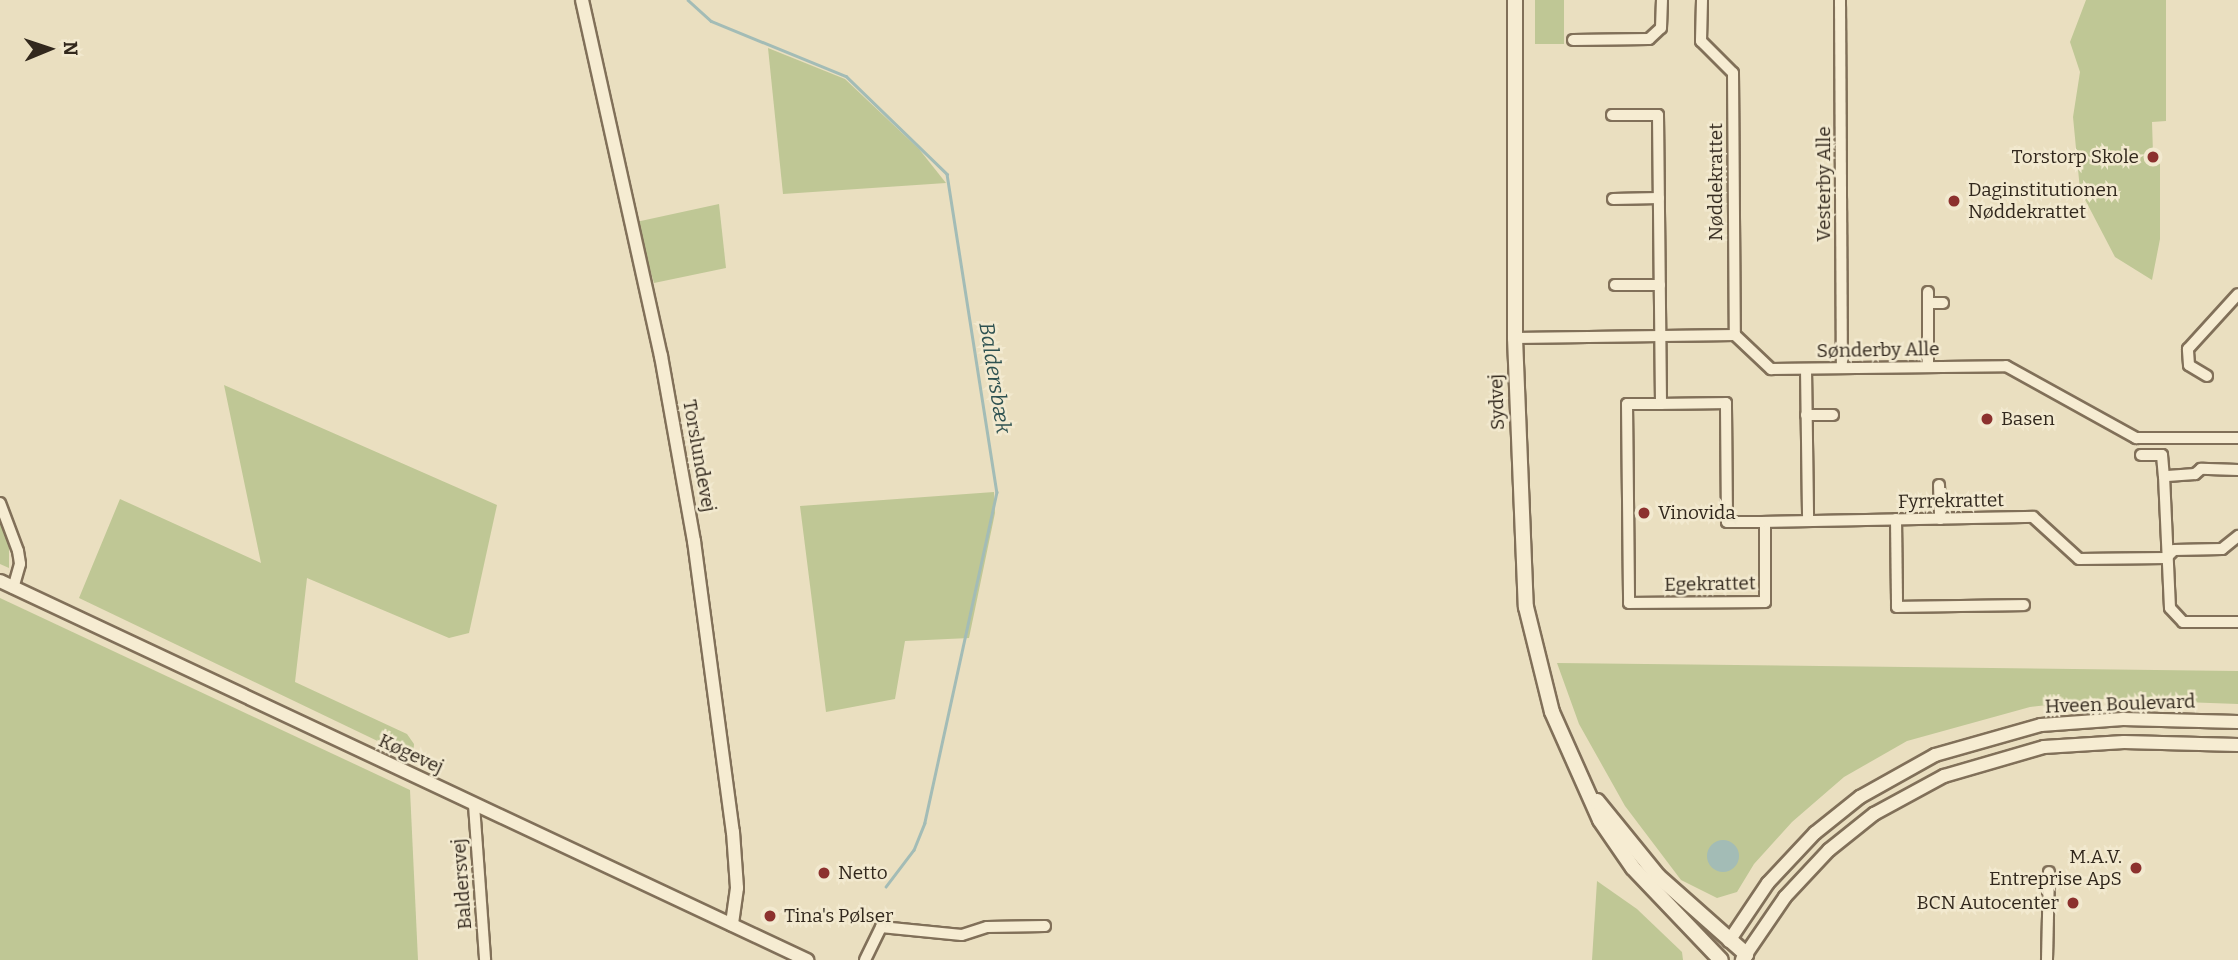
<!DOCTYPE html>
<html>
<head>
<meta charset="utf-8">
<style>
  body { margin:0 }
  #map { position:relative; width:2238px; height:960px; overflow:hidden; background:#eadfc0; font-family:Bitter,serif }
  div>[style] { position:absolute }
  .green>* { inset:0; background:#bfc795; transform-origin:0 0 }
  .water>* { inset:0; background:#a3bcb6 }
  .round { border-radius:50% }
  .stream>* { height:2.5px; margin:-1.25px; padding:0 1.25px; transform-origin:1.25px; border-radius:1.25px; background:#a3bcb6 }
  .roads { filter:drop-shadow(2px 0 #817059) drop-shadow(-2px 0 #817059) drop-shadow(0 2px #817059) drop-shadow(0 -2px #817059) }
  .minor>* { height:10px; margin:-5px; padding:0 5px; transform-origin:5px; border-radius:5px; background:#f6ecd2 }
  .tertiary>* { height:12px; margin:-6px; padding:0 6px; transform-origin:6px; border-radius:6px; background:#f6ecd2 }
  .secondary>* { height:14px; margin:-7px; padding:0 7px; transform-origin:7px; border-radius:7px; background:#f6ecd2 }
  .dots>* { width:19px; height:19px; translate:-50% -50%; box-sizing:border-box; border:4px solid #f2e9cf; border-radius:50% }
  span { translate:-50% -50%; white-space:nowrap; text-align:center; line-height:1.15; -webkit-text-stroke:5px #f2e9cf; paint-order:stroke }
  .poi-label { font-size:19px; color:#32281d }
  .right { translate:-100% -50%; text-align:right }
  .left { translate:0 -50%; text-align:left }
  .street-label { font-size:19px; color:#32281d }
  .water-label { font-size:21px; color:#2d5150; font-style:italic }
  .north { position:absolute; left:14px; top:14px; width:70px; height:70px; -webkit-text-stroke:5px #f2e9cf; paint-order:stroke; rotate:88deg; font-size:19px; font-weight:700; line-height:28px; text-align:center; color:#32281d }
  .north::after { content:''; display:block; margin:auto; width:24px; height:32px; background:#32281d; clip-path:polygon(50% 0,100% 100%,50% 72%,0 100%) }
</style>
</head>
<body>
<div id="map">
  <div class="green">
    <div style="left:1535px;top:0;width:29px;height:44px"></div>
    <div style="clip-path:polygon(2086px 0,2166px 0,2166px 121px,2152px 122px,2153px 153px,2160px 153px,2160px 239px,2152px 280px,2115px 257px,2080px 190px,2073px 117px,2080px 72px,2070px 42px)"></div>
    <div style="clip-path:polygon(768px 48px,845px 79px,919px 149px,946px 183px,783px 194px)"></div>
    <div style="clip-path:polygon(719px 204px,726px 268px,654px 283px,636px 222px)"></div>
    <div style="clip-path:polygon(224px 385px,497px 505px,469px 633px,449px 638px,307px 578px,295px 682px,407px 734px,414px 744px,413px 758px,79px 598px,120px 499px,261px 563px)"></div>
    <div style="clip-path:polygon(994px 492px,995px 513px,969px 638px,905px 641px,895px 699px,826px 712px,800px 506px)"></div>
    <div style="clip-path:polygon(0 518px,9px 541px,9px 568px,0 564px)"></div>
    <div style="clip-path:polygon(0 598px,410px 790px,418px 960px,0 960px)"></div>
    <div style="clip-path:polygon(1557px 663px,2238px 671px,2238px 704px,2100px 699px,2030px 707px,1907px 741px,1844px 777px,1792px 822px,1754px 864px,1737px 892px,1717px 898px,1681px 880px,1625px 806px,1579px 724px)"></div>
    <div style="clip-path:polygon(1597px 881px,1637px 909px,1682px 952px,1683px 960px,1592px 960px)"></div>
  </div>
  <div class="water">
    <div class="round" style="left:1707px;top:840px;width:32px;height:32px"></div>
  </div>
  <div class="stream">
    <div style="left:688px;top:0;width:31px;rotate:42deg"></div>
    <div style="left:711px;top:21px;width:146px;rotate:22.2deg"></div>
    <div style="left:846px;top:76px;width:141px;rotate:44.1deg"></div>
    <div style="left:947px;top:174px;width:322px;rotate:81.1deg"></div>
    <div style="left:997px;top:492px;width:339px;rotate:102.3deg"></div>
    <div style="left:925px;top:823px;width:29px;rotate:112deg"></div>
    <div style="left:914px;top:850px;width:46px;rotate:127.1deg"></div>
  </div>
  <div class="roads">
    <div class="minor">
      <div style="left:1702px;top:0;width:41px;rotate:91.4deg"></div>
      <div style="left:1701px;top:41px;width:45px;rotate:45deg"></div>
      <div style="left:1733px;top:73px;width:262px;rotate:89.6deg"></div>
      <div style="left:1840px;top:0;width:368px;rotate:89.7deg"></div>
      <div style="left:1573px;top:40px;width:76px;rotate:-0.8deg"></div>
      <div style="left:1649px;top:39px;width:16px;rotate:-43deg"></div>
      <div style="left:1661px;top:28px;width:28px;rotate:-88deg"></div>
      <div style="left:1612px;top:115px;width:46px"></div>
      <div style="left:1658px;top:115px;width:289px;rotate:89.4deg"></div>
      <div style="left:1661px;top:404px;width:34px;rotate:180deg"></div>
      <div style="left:1627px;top:404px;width:199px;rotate:89.4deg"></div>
      <div style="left:1629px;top:603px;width:136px;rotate:-0.4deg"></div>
      <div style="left:1765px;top:602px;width:80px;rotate:-90deg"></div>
      <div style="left:1765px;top:522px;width:38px;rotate:180deg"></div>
      <div style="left:1727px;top:522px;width:119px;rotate:-90.5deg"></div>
      <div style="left:1726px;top:403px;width:65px;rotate:179.1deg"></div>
      <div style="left:1613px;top:199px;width:46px;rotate:-1.2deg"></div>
      <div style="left:1615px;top:285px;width:45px"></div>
      <div style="left:1928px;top:303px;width:15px"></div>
      <div style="left:1515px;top:338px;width:220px;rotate:-0.8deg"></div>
      <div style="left:1735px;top:335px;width:50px;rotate:43.4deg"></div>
      <div style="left:1771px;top:369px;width:235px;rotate:-0.7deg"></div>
      <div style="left:2006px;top:366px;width:149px;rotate:29deg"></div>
      <div style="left:2136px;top:438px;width:102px"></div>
      <div style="left:1928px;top:367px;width:75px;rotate:-90deg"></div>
      <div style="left:1806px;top:369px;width:152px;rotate:89.2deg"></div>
      <div style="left:2207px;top:376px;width:21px;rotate:-149deg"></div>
      <div style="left:2189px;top:365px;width:16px;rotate:-94deg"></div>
      <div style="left:2188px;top:349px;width:74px;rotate:-47.7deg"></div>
      <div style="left:1806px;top:415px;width:27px"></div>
      <div style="left:2141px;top:455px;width:21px"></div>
      <div style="left:2162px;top:455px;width:21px;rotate:85deg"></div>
      <div style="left:2238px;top:470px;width:37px;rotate:-178deg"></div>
      <div style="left:2201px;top:469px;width:8px;rotate:140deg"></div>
      <div style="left:2195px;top:474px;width:31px;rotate:176deg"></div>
      <div style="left:2164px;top:476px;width:132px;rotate:87.4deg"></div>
      <div style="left:2170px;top:608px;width:19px;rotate:47deg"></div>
      <div style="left:2183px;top:622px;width:55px"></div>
      <div style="left:1939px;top:485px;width:34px;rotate:88deg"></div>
      <div style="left:0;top:503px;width:51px;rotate:69.4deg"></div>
      <div style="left:18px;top:551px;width:13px;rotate:81deg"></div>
      <div style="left:20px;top:564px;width:25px;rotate:106deg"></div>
      <div style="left:1896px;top:519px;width:88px;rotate:89.3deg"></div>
      <div style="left:1897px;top:607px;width:127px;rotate:-0.9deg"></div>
      <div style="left:1765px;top:522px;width:268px;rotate:-1.1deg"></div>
      <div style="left:2033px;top:517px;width:62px;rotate:42.4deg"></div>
      <div style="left:2079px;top:559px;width:87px;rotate:-0.7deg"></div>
      <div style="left:2166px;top:558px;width:11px;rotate:-45deg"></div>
      <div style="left:2174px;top:550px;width:48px;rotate:-1.2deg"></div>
      <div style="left:2222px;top:549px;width:21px;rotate:-39deg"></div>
      <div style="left:474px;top:805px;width:155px;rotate:85.9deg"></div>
      <div style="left:865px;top:960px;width:37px;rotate:-64deg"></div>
      <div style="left:881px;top:927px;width:81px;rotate:5.6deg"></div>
      <div style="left:962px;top:935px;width:26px;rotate:-18deg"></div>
      <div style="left:987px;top:927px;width:58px;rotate:-1deg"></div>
      <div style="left:2047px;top:960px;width:88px;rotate:-88.7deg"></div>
    </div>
    <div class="tertiary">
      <div style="left:582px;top:0;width:365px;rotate:77.5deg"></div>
      <div style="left:661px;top:356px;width:188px;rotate:79.9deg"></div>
      <div style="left:694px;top:541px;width:294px;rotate:82.4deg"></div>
      <div style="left:733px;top:832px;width:56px;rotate:85.9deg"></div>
      <div style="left:737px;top:888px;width:37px;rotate:98deg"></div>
      <div style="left:0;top:581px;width:892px;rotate:25.16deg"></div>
      <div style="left:1729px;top:941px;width:70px;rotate:-56.1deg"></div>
      <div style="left:1768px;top:883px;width:69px;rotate:-46.8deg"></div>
      <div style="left:1815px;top:833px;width:58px;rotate:-38.7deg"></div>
      <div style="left:1860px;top:797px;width:86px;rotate:-29.2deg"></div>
      <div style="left:1935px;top:755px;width:110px;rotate:-15.8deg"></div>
      <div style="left:2041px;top:725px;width:82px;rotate:-4.2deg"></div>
      <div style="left:2123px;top:719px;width:115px;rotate:1.5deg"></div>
      <div style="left:1746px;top:954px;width:69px;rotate:-55.6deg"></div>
      <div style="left:1785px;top:897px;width:64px;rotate:-46.9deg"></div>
      <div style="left:1829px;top:850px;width:58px;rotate:-38.7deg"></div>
      <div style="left:1874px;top:814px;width:80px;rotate:-28.5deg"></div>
      <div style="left:1944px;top:776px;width:104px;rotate:-16.2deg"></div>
      <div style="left:2044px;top:747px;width:80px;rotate:-3.6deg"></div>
      <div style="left:2124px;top:742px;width:114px;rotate:1.5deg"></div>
    </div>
    <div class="secondary">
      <div style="left:1515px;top:0;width:338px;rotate:90deg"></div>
      <div style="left:1515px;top:338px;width:269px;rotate:87.7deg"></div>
      <div style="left:1526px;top:607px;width:108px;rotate:76.1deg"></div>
      <div style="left:1552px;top:712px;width:118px;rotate:66deg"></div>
      <div style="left:1600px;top:820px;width:58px;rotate:55.5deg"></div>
      <div style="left:1633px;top:868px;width:127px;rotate:46.3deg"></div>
      <div style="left:1597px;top:801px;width:97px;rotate:50.9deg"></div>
      <div style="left:1658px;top:876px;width:118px;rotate:41.6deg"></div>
      <div style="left:1746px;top:954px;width:7px;rotate:117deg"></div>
    </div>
  </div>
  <div class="dots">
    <div style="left:2153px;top:157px;background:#8c312e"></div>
    <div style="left:1954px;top:201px;background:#8c312e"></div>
    <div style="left:1987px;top:419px;background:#8c312e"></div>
    <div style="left:1644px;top:513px;background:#8c312e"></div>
    <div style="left:2136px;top:868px;background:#8c312e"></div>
    <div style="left:824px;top:873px;background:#8c312e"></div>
    <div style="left:2073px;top:903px;background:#8c312e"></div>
    <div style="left:770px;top:916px;background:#8c312e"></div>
  </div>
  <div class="poi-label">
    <span class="right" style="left:2139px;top:157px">Torstorp Skole</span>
    <span class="left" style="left:1968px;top:201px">Daginstitutionen<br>Nøddekrattet</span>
    <span class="left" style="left:2001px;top:419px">Basen</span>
    <span class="left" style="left:1658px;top:513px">Vinovida</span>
    <span class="right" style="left:2122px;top:868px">M.A.V.<br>Entreprise ApS</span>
    <span class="left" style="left:838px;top:873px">Netto</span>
    <span class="right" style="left:2059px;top:903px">BCN Autocenter</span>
    <span class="left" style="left:784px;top:916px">Tina's Pølser</span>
  </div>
  <div class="street-label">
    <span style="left:1716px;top:182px;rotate:-90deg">Nøddekrattet</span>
    <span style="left:1824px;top:184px;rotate:-90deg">Vesterby Alle</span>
    <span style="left:1878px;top:350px;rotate:-1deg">Sønderby Alle</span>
    <span style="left:1497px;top:402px;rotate:-92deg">Sydvej</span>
    <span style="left:699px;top:456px;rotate:80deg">Torslundevej</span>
    <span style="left:1951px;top:501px;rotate:-1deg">Fyrrekrattet</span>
    <span style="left:1710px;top:584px;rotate:-1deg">Egekrattet</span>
    <span style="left:2120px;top:704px;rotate:-2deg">Hveen Boulevard</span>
    <span style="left:411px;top:754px;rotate:25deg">Køgevej</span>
    <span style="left:462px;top:884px;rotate:-94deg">Baldersvej</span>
  </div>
  <div class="water-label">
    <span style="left:995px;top:378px;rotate:81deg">Baldersbæk</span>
  </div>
  <div class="north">N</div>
</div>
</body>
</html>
